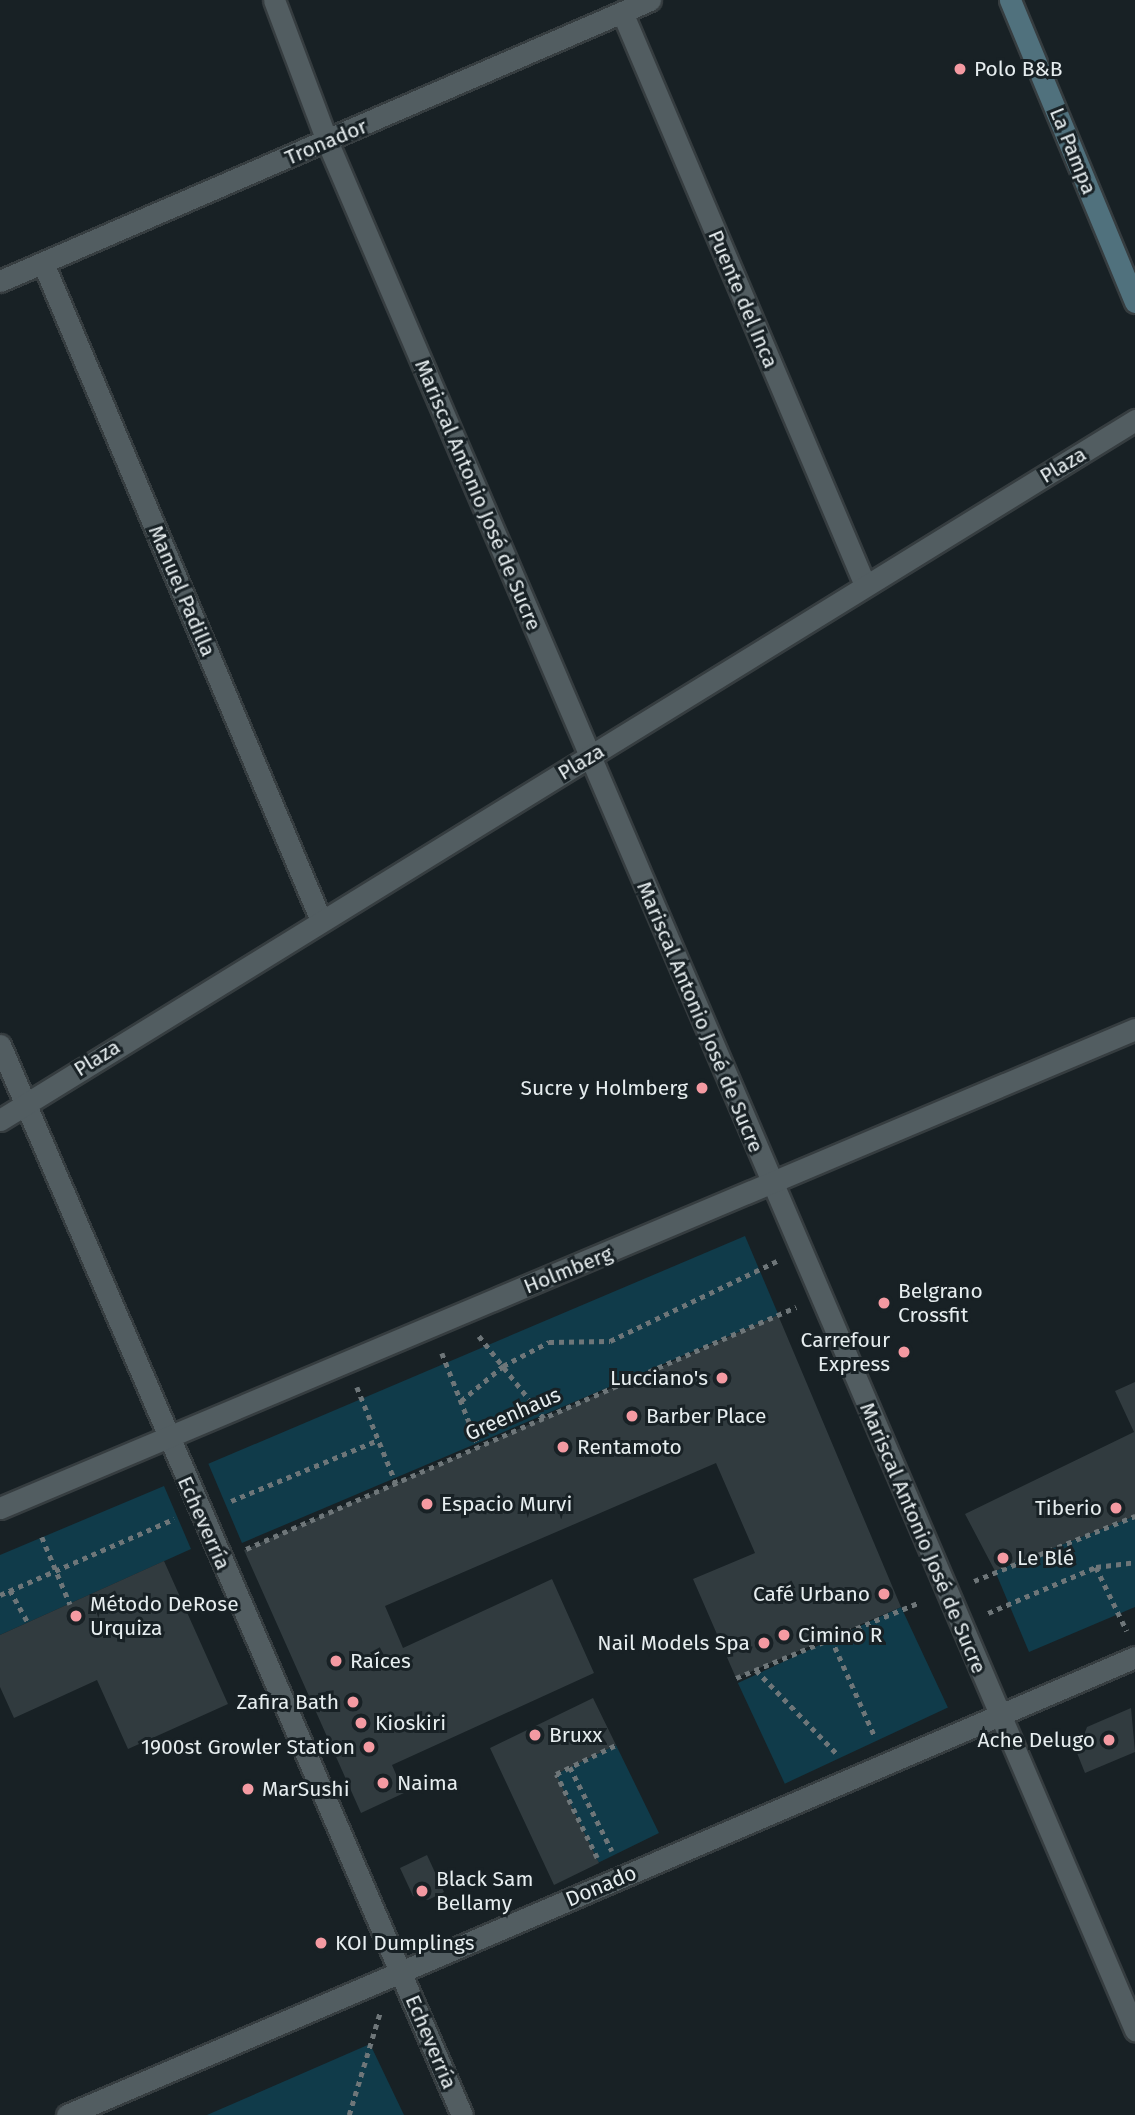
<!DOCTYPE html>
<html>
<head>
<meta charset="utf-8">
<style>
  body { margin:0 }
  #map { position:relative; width:1135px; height:2115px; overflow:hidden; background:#182125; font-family:"Fira Sans",sans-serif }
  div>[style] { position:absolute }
  .green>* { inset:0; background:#103b4a; transform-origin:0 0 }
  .building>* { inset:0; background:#313b3f }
  .path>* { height:4.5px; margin-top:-2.25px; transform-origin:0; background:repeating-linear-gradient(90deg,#6e7679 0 5px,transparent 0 10px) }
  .roads { filter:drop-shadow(2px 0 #363d40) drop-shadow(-2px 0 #363d40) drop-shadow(0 2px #363d40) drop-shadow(0 -2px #363d40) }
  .street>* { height:21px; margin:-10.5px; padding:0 10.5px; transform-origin:10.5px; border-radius:10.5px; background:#525d61 }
  .secondary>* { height:21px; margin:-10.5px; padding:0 10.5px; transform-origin:10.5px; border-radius:10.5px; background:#50717d }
  .dots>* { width:19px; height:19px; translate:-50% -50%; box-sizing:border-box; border:4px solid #182125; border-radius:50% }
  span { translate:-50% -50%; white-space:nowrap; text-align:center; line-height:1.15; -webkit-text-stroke:6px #182125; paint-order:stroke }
  .poi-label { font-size:21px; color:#e6edef }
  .left { translate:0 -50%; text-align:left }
  .right { translate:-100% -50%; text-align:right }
  .street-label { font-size:21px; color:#e6edef }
</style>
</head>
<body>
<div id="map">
  <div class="green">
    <div style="left:745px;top:1236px;width:86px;height:583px;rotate:67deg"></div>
    <div style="clip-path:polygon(164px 1486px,191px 1549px,0 1635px,0 1555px)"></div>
    <div style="clip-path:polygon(1135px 1516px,1135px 1607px,1029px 1652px,995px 1571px)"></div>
    <div style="left:901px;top:1607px;width:111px;height:180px;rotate:65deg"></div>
    <div style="left:616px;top:1745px;width:98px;height:67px;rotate:64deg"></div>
    <div style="clip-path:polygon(370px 2044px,404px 2115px,207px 2115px)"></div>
  </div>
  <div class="building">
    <div style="clip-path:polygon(778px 1315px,901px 1607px,736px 1678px,693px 1579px,755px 1553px,716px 1463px,385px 1606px,403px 1648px,552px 1579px,594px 1673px,392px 1765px,404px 1793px,361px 1813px,244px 1550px)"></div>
    <div style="clip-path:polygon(1135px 1382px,1135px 1516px,995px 1571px,965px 1514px,1134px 1432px,1115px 1391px)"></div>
    <div style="clip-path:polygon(164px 1561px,228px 1704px,128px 1749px,97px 1680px,14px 1718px,0 1687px,0 1635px)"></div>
    <div style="clip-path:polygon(593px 1698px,616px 1745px,556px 1774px,599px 1863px,554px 1885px,490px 1748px)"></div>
    <div style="clip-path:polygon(1131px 1708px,1135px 1752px,1085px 1773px,1077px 1753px,1087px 1727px)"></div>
    <div style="clip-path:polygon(427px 1855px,444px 1892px,428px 1900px,413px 1896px,400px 1868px)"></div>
  </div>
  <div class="path">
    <div style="left:479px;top:1336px;width:105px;rotate:51.6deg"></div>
    <div style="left:442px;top:1353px;width:101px;rotate:68.5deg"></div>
    <div style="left:357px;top:1387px;width:104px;rotate:67.9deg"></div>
    <div style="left:461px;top:1401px;width:55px;rotate:-39.8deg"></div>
    <div style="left:503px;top:1366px;width:52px;rotate:-27.6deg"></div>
    <div style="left:549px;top:1342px;width:61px;rotate:-0.9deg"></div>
    <div style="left:610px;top:1341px;width:185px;rotate:-25.6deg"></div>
    <div style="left:231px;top:1501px;width:159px;rotate:-22.5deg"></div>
    <div style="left:42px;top:1537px;width:73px;rotate:67.3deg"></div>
    <div style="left:246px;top:1549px;width:601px;rotate:-23.75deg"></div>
    <div style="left:1096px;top:1567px;width:71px;rotate:64.2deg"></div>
    <div style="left:974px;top:1581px;width:174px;rotate:-22deg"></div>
    <div style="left:10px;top:1590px;width:37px;rotate:61deg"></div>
    <div style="left:0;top:1595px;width:190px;rotate:-23.6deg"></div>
    <div style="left:988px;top:1613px;width:117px;rotate:-23.1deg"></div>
    <div style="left:1096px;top:1567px;width:39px;rotate:-7deg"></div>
    <div style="left:831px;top:1638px;width:108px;rotate:66deg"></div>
    <div style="left:756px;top:1670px;width:118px;rotate:46deg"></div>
    <div style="left:736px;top:1678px;width:199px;rotate:-22.4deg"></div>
    <div style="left:570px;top:1767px;width:94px;rotate:63.4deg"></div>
    <div style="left:597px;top:1858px;width:93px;rotate:-116deg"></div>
    <div style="left:556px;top:1774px;width:67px;rotate:-25.8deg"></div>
    <div style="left:349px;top:2115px;width:108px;rotate:-73.2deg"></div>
  </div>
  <div class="roads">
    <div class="street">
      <div style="left:274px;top:0;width:151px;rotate:69.4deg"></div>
      <div style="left:327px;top:141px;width:2055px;rotate:66.84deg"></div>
      <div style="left:622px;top:12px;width:622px;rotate:67.02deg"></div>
      <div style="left:43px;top:263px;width:711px;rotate:67.08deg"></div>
      <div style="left:0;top:281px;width:708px;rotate:-23.38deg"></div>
      <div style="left:0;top:1045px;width:1165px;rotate:66.65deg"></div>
      <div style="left:0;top:1120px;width:1334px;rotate:-31.66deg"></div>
      <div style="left:0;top:1508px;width:1232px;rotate:-22.88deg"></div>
      <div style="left:67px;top:2115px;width:1162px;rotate:-23.21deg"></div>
    </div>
    <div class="secondary">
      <div style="left:1010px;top:0;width:327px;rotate:67.5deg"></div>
    </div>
  </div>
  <div class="dots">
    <div style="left:960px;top:69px;background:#f49aa2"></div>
    <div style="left:702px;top:1088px;background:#f49aa2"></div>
    <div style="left:884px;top:1303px;background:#f49aa2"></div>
    <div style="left:904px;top:1352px;background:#f49aa2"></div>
    <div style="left:722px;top:1378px;background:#f49aa2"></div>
    <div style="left:632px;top:1416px;background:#f49aa2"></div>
    <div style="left:563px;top:1447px;background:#f49aa2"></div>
    <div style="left:427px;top:1504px;background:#f49aa2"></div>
    <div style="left:1116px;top:1508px;background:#f49aa2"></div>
    <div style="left:1003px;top:1558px;background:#f49aa2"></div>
    <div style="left:884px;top:1594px;background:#f49aa2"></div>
    <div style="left:76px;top:1616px;background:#f49aa2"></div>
    <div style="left:784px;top:1635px;background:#f49aa2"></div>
    <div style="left:764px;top:1643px;background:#f49aa2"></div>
    <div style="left:336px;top:1661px;background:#f49aa2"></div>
    <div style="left:353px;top:1702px;background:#f49aa2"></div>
    <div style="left:361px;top:1723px;background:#f49aa2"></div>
    <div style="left:535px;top:1735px;background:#f49aa2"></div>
    <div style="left:1109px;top:1740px;background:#f49aa2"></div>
    <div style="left:369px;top:1747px;background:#f49aa2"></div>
    <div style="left:383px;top:1783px;background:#f49aa2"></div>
    <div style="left:248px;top:1789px;background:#f49aa2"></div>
    <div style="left:422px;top:1891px;background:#f49aa2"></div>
    <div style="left:321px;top:1943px;background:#f49aa2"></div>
  </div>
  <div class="poi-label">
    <span class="left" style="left:974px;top:69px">Polo B&amp;B</span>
    <span class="right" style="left:688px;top:1088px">Sucre y Holmberg</span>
    <span class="left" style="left:898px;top:1303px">Belgrano<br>Crossfit</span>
    <span class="right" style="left:890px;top:1352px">Carrefour<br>Express</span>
    <span class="right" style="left:708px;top:1378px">Lucciano's</span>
    <span class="left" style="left:646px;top:1416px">Barber Place</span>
    <span class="left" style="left:577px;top:1447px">Rentamoto</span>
    <span class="left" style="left:441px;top:1504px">Espacio Murvi</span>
    <span class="right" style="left:1102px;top:1508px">Tiberio</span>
    <span class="left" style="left:1017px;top:1558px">Le Blé</span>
    <span class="right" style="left:870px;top:1594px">Café Urbano</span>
    <span class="left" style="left:90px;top:1616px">Método DeRose<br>Urquiza</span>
    <span class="left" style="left:798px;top:1635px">Cimino R</span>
    <span class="right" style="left:750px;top:1643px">Nail Models Spa</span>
    <span class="left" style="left:350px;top:1661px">Raíces</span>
    <span class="right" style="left:339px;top:1702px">Zafira Bath</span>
    <span class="left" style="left:375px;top:1723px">Kioskiri</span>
    <span class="left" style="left:549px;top:1735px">Bruxx</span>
    <span class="right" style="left:1095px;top:1740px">Ache Delugo</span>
    <span class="right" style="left:355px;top:1747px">1900st Growler Station</span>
    <span class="left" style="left:397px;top:1783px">Naima</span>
    <span class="left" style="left:262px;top:1789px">MarSushi</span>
    <span class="left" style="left:436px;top:1891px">Black Sam<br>Bellamy</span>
    <span class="left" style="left:335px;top:1943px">KOI Dumplings</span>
  </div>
  <div class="street-label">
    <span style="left:326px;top:142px;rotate:-23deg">Tronador</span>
    <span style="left:1073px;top:151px;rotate:68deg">La Pampa</span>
    <span style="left:743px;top:299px;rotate:67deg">Puente del Inca</span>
    <span style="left:1063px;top:465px;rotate:-31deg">Plaza</span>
    <span style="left:478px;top:495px;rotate:67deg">Mariscal Antonio José de Sucre</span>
    <span style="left:182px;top:591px;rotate:67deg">Manuel Padilla</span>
    <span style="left:581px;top:762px;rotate:-31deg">Plaza</span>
    <span style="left:700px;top:1017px;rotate:67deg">Mariscal Antonio José de Sucre</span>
    <span style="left:97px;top:1058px;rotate:-32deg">Plaza</span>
    <span style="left:568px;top:1270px;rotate:-22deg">Holmberg</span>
    <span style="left:513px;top:1414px;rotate:-24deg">Greenhaus</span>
    <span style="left:204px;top:1523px;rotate:66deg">Echeverría</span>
    <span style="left:923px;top:1538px;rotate:67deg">Mariscal Antonio José de Sucre</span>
    <span style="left:601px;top:1886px;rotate:-23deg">Donado</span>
    <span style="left:431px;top:2042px;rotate:67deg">Echeverría</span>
  </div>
</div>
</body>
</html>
